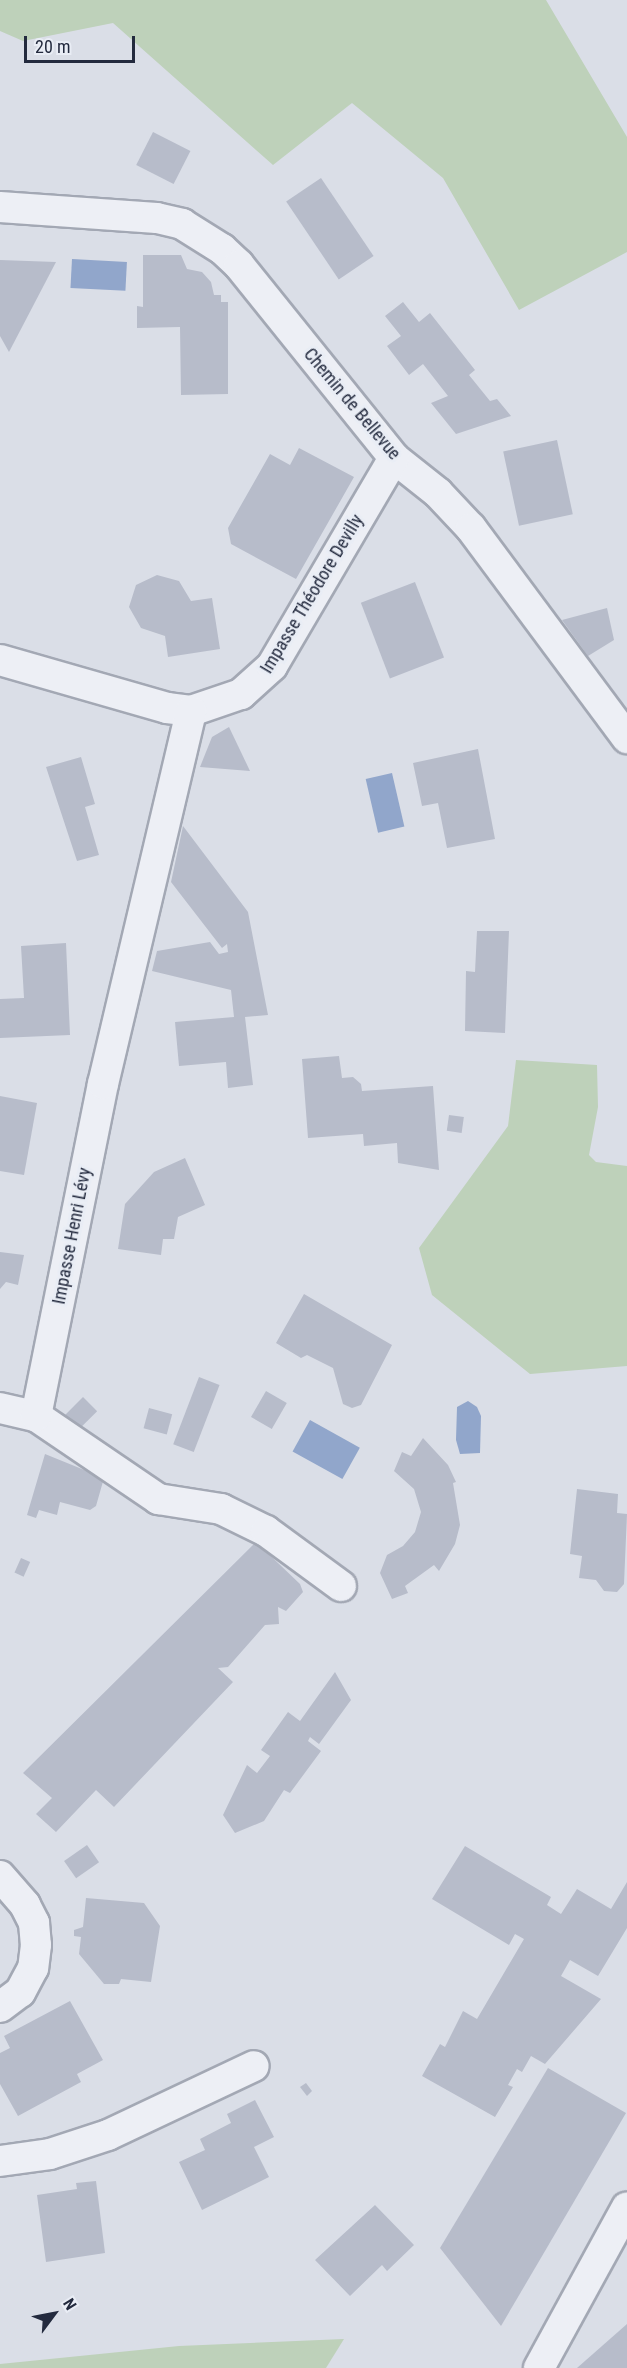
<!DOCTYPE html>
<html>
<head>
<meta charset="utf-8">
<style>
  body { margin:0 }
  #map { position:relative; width:627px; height:2368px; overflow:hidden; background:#dadee7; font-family:"Roboto Condensed",sans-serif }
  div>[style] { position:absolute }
  .green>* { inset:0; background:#bed1ba }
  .water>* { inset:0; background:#91a6cb; transform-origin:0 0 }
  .building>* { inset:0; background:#b7bcca; transform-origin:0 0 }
  .roads { filter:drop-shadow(2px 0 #a3a8b4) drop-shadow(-2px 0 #a3a8b4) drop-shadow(0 2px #a3a8b4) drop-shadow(0 -2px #a3a8b4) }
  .minor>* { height:30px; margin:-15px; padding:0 15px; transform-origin:15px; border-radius:15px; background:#edeff5 }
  span { translate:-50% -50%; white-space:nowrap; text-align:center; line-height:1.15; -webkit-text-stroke:6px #e9edf5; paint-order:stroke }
  .street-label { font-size:18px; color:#232a3e }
  .north { position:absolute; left:24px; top:2284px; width:60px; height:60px; -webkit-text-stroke:4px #e9edf5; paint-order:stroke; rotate:58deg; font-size:16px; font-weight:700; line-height:24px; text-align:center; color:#232a3e }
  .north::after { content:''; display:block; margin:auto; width:21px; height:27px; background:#232a3e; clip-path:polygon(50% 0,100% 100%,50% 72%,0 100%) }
  .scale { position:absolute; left:24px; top:36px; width:111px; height:27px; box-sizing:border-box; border:3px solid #232a3e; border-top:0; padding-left:8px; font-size:18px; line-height:21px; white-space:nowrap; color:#232a3e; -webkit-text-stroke:4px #e9edf5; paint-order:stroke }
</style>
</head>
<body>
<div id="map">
  <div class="green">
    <div style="clip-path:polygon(0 0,546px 0,627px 137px,627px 252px,519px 310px,443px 178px,352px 103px,273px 165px,113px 23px,23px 41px,0 31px)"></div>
    <div style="clip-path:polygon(516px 1060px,597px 1065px,598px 1107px,589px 1155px,596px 1162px,627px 1166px,627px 1366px,530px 1374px,432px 1295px,419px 1248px,508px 1126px)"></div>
    <div style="clip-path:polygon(344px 2339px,326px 2368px,0 2368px,0 2364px,179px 2346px)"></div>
  </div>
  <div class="water">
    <div style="left:72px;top:259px;width:55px;height:29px;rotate:3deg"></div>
    <div style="left:392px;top:773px;width:55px;height:27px;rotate:77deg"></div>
    <div style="clip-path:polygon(468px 1401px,477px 1407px,481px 1416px,480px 1453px,460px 1454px,456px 1440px,457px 1407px)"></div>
    <div style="left:310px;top:1420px;width:57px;height:36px;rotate:29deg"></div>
  </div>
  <div class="building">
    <div style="left:153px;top:132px;width:42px;height:37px;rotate:27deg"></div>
    <div style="left:321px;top:178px;width:94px;height:42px;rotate:56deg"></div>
    <div style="clip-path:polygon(143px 255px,181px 255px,187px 269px,202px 272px,211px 282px,214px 295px,221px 295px,221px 302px,228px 302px,228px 394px,181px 395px,180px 327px,137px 328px,137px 306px,143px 307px)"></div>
    <div style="clip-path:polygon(0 260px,56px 262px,9px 352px,0 336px)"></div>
    <div style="clip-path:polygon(403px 302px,419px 322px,430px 313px,475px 370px,469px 375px,490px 401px,497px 399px,511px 416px,456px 434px,431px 403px,448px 396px,423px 364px,409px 375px,387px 346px,401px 336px,385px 316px)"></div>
    <div style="left:557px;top:440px;width:76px;height:55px;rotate:78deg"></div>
    <div style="clip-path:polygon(299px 448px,354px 477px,296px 579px,231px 544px,228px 528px,270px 454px,290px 465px)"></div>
    <div style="clip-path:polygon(157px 575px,179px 581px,191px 601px,212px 598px,220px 649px,168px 657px,165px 636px,141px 628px,129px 607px,136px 585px)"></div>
    <div style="left:415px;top:582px;width:81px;height:58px;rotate:69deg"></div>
    <div style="clip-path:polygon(607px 608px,614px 640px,588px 656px,562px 620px)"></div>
    <div style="clip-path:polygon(229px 727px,250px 771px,200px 767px,212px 737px)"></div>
    <div style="clip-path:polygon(478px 749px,495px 839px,447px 848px,438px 803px,422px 806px,413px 763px)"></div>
    <div style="clip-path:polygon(81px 757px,95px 804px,85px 807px,99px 855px,77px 861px,46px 767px)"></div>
    <div style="clip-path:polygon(183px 826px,248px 912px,268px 1015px,245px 1017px,253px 1085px,228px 1088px,226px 1062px,179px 1066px,175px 1022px,234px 1017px,231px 990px,152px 971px,157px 951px,210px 942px,219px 954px,228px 952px,227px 944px,222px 948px,171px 882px)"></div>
    <div style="clip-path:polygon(477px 931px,509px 931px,505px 1033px,465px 1031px,466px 971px,475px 972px)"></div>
    <div style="clip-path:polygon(66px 943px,70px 1035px,0 1038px,0 999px,24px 998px,21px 946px)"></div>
    <div style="clip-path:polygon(339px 1056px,342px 1078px,353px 1077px,361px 1084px,362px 1091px,433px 1086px,439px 1170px,398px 1163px,397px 1143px,364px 1146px,363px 1134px,308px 1138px,302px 1059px)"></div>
    <div style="clip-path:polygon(0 1096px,37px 1103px,24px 1175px,0 1171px)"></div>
    <div style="left:449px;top:1115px;width:15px;height:16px;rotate:8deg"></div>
    <div style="clip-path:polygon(185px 1158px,205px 1205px,178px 1217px,174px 1239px,163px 1239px,161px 1255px,118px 1249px,125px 1204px,154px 1172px)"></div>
    <div style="clip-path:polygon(0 1252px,24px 1255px,18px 1285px,6px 1282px,0 1289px)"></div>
    <div style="clip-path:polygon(304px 1294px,392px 1345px,361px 1405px,352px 1408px,343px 1404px,333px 1368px,307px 1355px,301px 1358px,276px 1343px)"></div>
    <div style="left:199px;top:1377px;width:22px;height:72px;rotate:21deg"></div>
    <div style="left:266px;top:1391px;width:24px;height:30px;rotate:30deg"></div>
    <div style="left:83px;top:1397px;width:20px;height:25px;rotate:45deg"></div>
    <div style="left:149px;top:1408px;width:24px;height:21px;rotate:15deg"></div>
    <div style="clip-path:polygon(423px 1438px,448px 1465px,456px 1482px,453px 1483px,460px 1525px,455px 1544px,439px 1571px,434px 1565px,405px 1586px,408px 1593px,392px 1599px,380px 1573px,387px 1555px,403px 1546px,415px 1532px,421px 1512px,414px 1489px,394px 1471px,402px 1452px,411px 1456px)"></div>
    <div style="clip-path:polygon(45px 1454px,104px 1478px,96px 1506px,90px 1510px,60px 1502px,57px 1515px,39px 1510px,36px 1518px,27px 1515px)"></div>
    <div style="clip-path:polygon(577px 1489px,618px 1494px,617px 1513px,627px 1514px,624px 1584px,617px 1592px,604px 1591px,596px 1580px,579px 1578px,582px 1556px,570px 1554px)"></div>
    <div style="clip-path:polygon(256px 1542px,300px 1584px,303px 1592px,286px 1611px,278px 1607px,279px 1624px,265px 1625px,228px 1667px,218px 1668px,233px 1682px,114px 1807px,96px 1790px,56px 1832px,36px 1814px,52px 1798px,23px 1773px)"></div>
    <div style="left:21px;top:1558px;width:10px;height:16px;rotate:24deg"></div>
    <div style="clip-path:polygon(335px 1672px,351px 1700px,319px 1744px,310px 1737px,308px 1741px,321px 1751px,290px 1793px,284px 1790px,264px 1821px,235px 1833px,223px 1815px,247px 1765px,257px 1773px,270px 1756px,261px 1750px,288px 1712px,300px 1721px)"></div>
    <div style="left:87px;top:1845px;width:21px;height:28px;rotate:55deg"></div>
    <div style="clip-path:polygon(465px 1846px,551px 1897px,547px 1905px,561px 1914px,577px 1889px,611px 1909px,627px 1882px,627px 1928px,598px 1976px,570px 1960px,561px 1976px,601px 1999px,545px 2064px,531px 2056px,522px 2072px,517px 2069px,508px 2085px,513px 2087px,495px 2117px,422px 2076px,440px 2044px,445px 2047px,463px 2011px,477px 2019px,524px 1939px,515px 1934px,509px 1945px,432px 1899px)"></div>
    <div style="clip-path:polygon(86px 1898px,144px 1903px,160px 1926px,151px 1982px,121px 1979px,119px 1984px,104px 1984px,79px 1954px,81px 1937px,74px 1936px,74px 1930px,83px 1927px)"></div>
    <div style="clip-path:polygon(70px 2001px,103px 2060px,77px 2074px,81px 2082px,18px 2116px,0 2084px,0 2053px,10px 2048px,4px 2036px)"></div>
    <div style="clip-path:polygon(548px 2068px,626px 2113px,501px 2326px,440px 2248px)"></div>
    <div style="clip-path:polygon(306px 2083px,312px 2091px,307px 2096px,300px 2087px)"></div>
    <div style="clip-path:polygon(255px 2100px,274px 2137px,254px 2147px,269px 2177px,202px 2210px,179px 2162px,205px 2150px,200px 2139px,231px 2123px,227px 2114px)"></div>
    <div style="clip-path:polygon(96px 2181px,105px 2253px,46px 2262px,37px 2195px,77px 2189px,76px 2183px)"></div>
    <div style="clip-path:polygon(375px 2205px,414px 2245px,387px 2271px,382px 2265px,350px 2296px,315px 2260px)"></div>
    <div style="clip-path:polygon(627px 2324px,627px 2368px,577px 2368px)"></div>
  </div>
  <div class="roads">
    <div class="minor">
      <div style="left:0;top:207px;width:157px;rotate:4deg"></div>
      <div style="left:157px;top:218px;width:26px;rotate:13deg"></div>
      <div style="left:182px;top:224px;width:47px;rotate:32deg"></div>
      <div style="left:222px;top:249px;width:23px;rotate:43deg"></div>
      <div style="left:239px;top:265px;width:248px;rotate:51.2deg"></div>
      <div style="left:394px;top:458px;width:56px;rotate:38.5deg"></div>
      <div style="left:438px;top:493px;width:48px;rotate:46.7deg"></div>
      <div style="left:471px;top:528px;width:262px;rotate:53.4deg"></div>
      <div style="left:0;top:660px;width:174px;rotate:16deg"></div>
      <div style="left:167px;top:708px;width:24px;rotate:7deg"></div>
      <div style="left:191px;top:711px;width:53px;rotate:-18.8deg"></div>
      <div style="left:241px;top:694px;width:42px;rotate:-42.1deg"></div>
      <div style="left:272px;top:666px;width:241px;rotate:-59.6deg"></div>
      <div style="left:0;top:1408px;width:37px;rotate:13deg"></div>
      <div style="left:36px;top:1416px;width:148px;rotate:34.2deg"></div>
      <div style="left:158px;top:1499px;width:64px;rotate:9deg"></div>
      <div style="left:221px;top:1509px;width:50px;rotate:26.1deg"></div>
      <div style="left:266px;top:1531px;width:93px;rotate:36.3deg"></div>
      <div style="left:36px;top:1416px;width:339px;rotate:-78.6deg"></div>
      <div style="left:103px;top:1084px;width:383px;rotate:-76.7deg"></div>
      <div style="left:0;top:1876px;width:38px;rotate:49deg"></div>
      <div style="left:25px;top:1905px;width:20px;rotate:63deg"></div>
      <div style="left:34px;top:1923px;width:22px;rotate:85deg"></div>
      <div style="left:36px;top:1945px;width:23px;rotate:97deg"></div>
      <div style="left:33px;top:1968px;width:27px;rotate:118deg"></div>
      <div style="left:20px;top:1992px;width:25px;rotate:143deg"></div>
      <div style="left:0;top:2161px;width:50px;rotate:-8deg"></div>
      <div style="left:50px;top:2154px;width:61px;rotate:-18.1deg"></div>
      <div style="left:108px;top:2135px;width:161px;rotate:-25.3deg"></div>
      <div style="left:539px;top:2368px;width:183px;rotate:-61.3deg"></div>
    </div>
  </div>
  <div class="street-label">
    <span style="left:352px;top:404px;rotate:50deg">Chemin de Bellevue</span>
    <span style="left:312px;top:594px;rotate:-59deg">Impasse Théodore Devilly</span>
    <span style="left:72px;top:1236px;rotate:-79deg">Impasse Henri Lévy</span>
  </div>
  <div class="north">N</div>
  <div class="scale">20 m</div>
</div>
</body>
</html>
